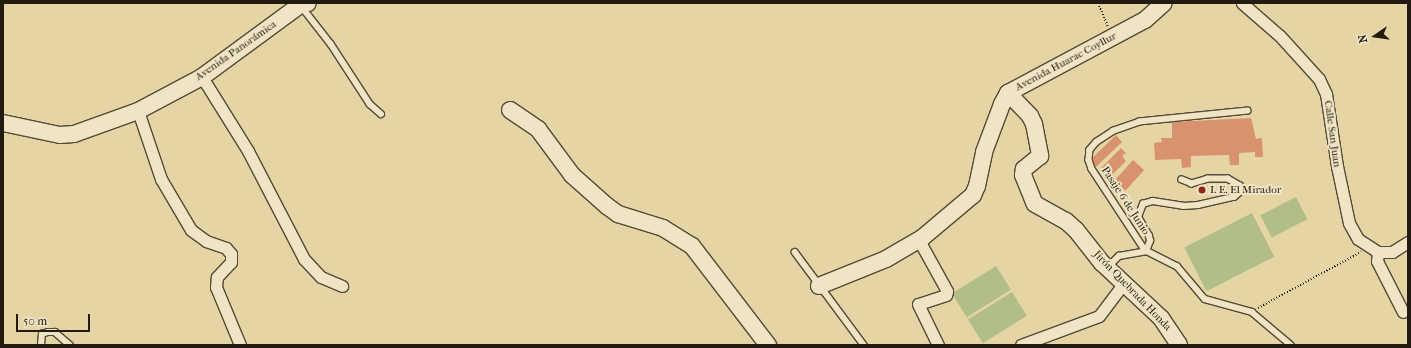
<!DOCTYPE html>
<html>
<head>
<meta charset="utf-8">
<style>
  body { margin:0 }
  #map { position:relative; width:1411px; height:348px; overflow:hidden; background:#e6d5a4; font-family:"IM FELL French Canon",serif }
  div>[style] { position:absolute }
  .green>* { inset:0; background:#b2be88; transform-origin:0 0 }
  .building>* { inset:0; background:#d9926e; transform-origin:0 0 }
  .path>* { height:2px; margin-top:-1px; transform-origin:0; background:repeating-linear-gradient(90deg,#231b10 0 1px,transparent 0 3px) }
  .roads { filter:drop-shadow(1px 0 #544a35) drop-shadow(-1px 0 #544a35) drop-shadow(0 1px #544a35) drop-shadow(0 -1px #544a35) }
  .lane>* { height:5.5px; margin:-2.75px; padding:0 2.75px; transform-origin:2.75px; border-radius:2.75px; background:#efe4c4 }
  .street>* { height:11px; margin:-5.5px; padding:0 5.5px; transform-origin:5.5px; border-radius:5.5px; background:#efe4c4 }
  .secondary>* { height:16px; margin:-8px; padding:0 8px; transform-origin:8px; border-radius:8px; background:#efe4c4 }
  .dots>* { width:11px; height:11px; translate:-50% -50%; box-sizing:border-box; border:2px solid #efe4c4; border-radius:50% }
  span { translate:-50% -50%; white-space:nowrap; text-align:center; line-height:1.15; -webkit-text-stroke:4px #efe4c4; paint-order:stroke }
  .street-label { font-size:11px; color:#231b10 }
  .poi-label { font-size:11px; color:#231b10 }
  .left { translate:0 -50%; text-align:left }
  .frame { position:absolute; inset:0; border:4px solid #231b10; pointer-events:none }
  .north { position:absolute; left:1355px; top:16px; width:40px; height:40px; -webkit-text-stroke:3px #efe4c4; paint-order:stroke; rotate:257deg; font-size:11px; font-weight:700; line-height:16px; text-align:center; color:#231b10 }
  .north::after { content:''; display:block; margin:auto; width:14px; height:18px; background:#231b10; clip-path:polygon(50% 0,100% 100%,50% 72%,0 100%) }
  .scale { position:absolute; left:16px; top:314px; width:74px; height:18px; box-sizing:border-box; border:2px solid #231b10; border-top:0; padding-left:5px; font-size:12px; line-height:14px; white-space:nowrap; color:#231b10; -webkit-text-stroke:3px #efe4c4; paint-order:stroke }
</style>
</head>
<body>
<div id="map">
  <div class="green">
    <div style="left:1296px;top:197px;width:25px;height:40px;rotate:63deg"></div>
    <div style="left:1252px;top:213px;width:49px;height:76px;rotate:63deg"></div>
    <div style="left:996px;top:266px;width:28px;height:52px;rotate:58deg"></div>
    <div style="left:1012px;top:292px;width:28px;height:52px;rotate:58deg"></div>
  </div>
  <div class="building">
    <div style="clip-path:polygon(1251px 118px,1256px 139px,1262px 138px,1263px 157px,1255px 157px,1255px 152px,1239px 153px,1239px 165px,1230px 165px,1229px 155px,1191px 156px,1191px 167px,1182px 168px,1181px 159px,1155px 160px,1154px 143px,1162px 142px,1161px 138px,1172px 138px,1172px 122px)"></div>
    <div style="clip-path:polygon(1116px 135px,1122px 142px,1096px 167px,1092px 162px,1092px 158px)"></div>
    <div style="clip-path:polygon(1121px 148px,1126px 153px,1122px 156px,1126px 161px,1108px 179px,1099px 170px)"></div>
    <div style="left:1133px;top:160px;width:15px;height:28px;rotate:42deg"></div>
  </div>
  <div class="path">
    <div style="left:1098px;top:3px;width:25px;rotate:67deg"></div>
    <div style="left:1258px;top:308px;width:117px;rotate:-28.5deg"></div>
  </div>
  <div class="roads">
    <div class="lane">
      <div style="left:302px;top:7px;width:47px;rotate:51.9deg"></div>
      <div style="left:331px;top:44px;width:72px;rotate:57deg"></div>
      <div style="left:370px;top:104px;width:15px;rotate:42deg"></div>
      <div style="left:1248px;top:111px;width:109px;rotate:174.2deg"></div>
      <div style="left:1140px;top:122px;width:28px;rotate:161deg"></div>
      <div style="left:1114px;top:131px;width:20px;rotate:147deg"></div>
      <div style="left:1097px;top:142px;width:11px;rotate:131deg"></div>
      <div style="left:1090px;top:150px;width:10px;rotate:96deg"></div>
      <div style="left:1089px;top:160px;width:9px;rotate:72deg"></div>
      <div style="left:1092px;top:169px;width:97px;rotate:56.8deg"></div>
      <div style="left:1145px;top:250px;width:36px;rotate:27deg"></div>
      <div style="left:1177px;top:266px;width:43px;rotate:49.7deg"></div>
      <div style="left:1205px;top:299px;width:49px;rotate:15.5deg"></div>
      <div style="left:1252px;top:312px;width:51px;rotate:40.2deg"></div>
      <div style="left:795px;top:252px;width:116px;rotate:53.4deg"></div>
      <div style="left:1109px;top:266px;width:14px;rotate:-45deg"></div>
      <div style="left:1119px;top:256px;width:27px;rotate:-10deg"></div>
      <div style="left:1146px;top:251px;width:11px;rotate:-68deg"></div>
      <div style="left:1150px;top:241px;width:5px;rotate:-101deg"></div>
      <div style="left:1149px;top:236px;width:22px;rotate:-120deg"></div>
      <div style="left:1138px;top:217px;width:14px;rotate:-69deg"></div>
      <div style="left:1143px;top:204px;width:10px;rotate:-17deg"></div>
      <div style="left:1153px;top:201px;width:30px;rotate:9deg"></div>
      <div style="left:1183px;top:206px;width:15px;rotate:-4deg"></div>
      <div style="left:1198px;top:205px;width:37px;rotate:-13deg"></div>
      <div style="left:1234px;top:197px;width:9px;rotate:-41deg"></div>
      <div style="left:1241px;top:191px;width:5px;rotate:-101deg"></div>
      <div style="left:1240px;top:186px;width:14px;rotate:-150deg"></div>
      <div style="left:1228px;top:179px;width:20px;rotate:180deg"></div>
      <div style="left:1208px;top:179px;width:17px;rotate:163deg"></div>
      <div style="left:1192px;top:184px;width:11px;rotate:-158deg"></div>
      <div style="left:41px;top:345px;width:11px;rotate:-85deg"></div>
      <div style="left:42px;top:334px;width:6px;rotate:-18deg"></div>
      <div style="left:48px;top:332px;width:7px"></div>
      <div style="left:55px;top:332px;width:20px;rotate:41deg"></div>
    </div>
    <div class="street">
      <div style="left:1242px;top:3px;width:50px;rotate:41deg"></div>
      <div style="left:1280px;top:36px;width:58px;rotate:47.8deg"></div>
      <div style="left:1319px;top:79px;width:17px;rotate:65deg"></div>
      <div style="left:1326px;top:94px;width:73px;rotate:81.3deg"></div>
      <div style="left:1337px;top:166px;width:58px;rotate:78.1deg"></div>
      <div style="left:1349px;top:223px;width:18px;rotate:61deg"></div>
      <div style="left:1358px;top:239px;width:24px;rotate:33deg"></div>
      <div style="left:1378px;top:252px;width:14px"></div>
      <div style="left:1392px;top:252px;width:19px;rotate:-32deg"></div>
      <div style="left:202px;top:77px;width:87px;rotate:58.1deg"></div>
      <div style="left:248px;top:151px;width:122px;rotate:62.6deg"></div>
      <div style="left:304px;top:259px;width:25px;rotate:47deg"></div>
      <div style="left:321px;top:277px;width:23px;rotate:23deg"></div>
      <div style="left:138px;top:111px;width:72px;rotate:71.3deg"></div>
      <div style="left:161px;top:179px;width:59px;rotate:59.5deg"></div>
      <div style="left:191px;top:230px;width:19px;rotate:36deg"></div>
      <div style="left:206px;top:241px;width:21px;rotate:19deg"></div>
      <div style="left:226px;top:248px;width:8px;rotate:50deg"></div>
      <div style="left:231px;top:254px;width:8px;rotate:90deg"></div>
      <div style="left:231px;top:262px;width:21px;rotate:133deg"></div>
      <div style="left:217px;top:277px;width:10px;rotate:96deg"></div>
      <div style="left:216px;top:287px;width:63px;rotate:67.5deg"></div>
      <div style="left:922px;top:238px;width:6px;rotate:99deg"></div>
      <div style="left:921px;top:244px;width:54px;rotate:61deg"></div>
      <div style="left:947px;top:291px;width:4px;rotate:104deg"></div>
      <div style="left:946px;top:295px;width:29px;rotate:162deg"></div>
      <div style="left:918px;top:304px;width:46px;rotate:64deg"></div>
      <div style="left:1378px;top:252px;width:9px;rotate:96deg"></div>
      <div style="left:1377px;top:261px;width:57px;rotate:63deg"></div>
      <div style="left:1021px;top:345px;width:83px;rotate:-20.4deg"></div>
      <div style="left:1099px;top:316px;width:41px;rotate:-52.9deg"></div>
    </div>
    <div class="secondary">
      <div style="left:1008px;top:93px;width:32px;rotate:46deg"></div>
      <div style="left:1030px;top:116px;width:9px;rotate:63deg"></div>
      <div style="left:1034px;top:124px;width:33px;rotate:79deg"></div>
      <div style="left:1040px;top:156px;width:21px;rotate:141deg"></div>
      <div style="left:1024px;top:169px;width:6px;rotate:99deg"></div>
      <div style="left:1023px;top:175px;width:31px;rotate:68deg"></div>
      <div style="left:1035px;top:204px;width:35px;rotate:29deg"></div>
      <div style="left:1066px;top:221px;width:13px;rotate:42deg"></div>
      <div style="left:1076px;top:230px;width:42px;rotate:51.8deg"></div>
      <div style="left:1102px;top:263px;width:81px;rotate:43deg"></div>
      <div style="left:1161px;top:318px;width:32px;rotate:56deg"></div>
      <div style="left:510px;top:110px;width:34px;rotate:34deg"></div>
      <div style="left:538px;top:129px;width:57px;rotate:53.5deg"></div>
      <div style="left:572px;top:175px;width:47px;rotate:41.5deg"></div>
      <div style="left:607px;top:206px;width:14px;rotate:36deg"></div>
      <div style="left:618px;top:214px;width:47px;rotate:17.3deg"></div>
      <div style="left:663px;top:228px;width:34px;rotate:32deg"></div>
      <div style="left:692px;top:246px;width:125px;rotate:52.5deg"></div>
      <div style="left:3px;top:123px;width:58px;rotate:11.9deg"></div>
      <div style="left:60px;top:135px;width:14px;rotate:-4deg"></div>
      <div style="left:74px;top:134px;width:68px;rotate:-19.8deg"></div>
      <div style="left:138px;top:111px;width:72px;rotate:-28deg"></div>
      <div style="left:202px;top:77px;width:122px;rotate:-36.3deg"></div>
      <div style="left:300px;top:5px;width:8px;rotate:-14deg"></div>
      <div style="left:819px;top:286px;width:72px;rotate:-21.9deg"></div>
      <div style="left:886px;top:259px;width:42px;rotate:-30.3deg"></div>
      <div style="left:922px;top:238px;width:67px;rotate:-40.1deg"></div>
      <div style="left:973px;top:195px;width:10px;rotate:-66deg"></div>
      <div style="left:977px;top:186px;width:35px;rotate:-78deg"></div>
      <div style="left:984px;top:152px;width:51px;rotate:-69.4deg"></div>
      <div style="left:1002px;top:104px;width:13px;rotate:-61deg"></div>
      <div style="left:1008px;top:93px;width:155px;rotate:-28.1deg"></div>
      <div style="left:1145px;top:20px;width:25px;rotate:-42deg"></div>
    </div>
  </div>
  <div class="dots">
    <div style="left:1202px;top:190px;background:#8f2418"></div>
  </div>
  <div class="street-label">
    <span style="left:236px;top:51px;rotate:-35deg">Avenida Panorámica</span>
    <span style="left:1066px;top:62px;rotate:-28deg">Avenida Huarac Coyllur</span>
    <span style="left:1332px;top:134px;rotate:82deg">Calle San Juan</span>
    <span style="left:1125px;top:201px;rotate:57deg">Pasaje 6 de Junio</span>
    <span style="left:1132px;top:291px;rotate:46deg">Jirón Quebrada Honda</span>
  </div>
  <div class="poi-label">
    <span class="left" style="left:1210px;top:190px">I. E. El Mirador</span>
  </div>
  <div class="frame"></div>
  <div class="north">N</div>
  <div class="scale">50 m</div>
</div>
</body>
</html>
